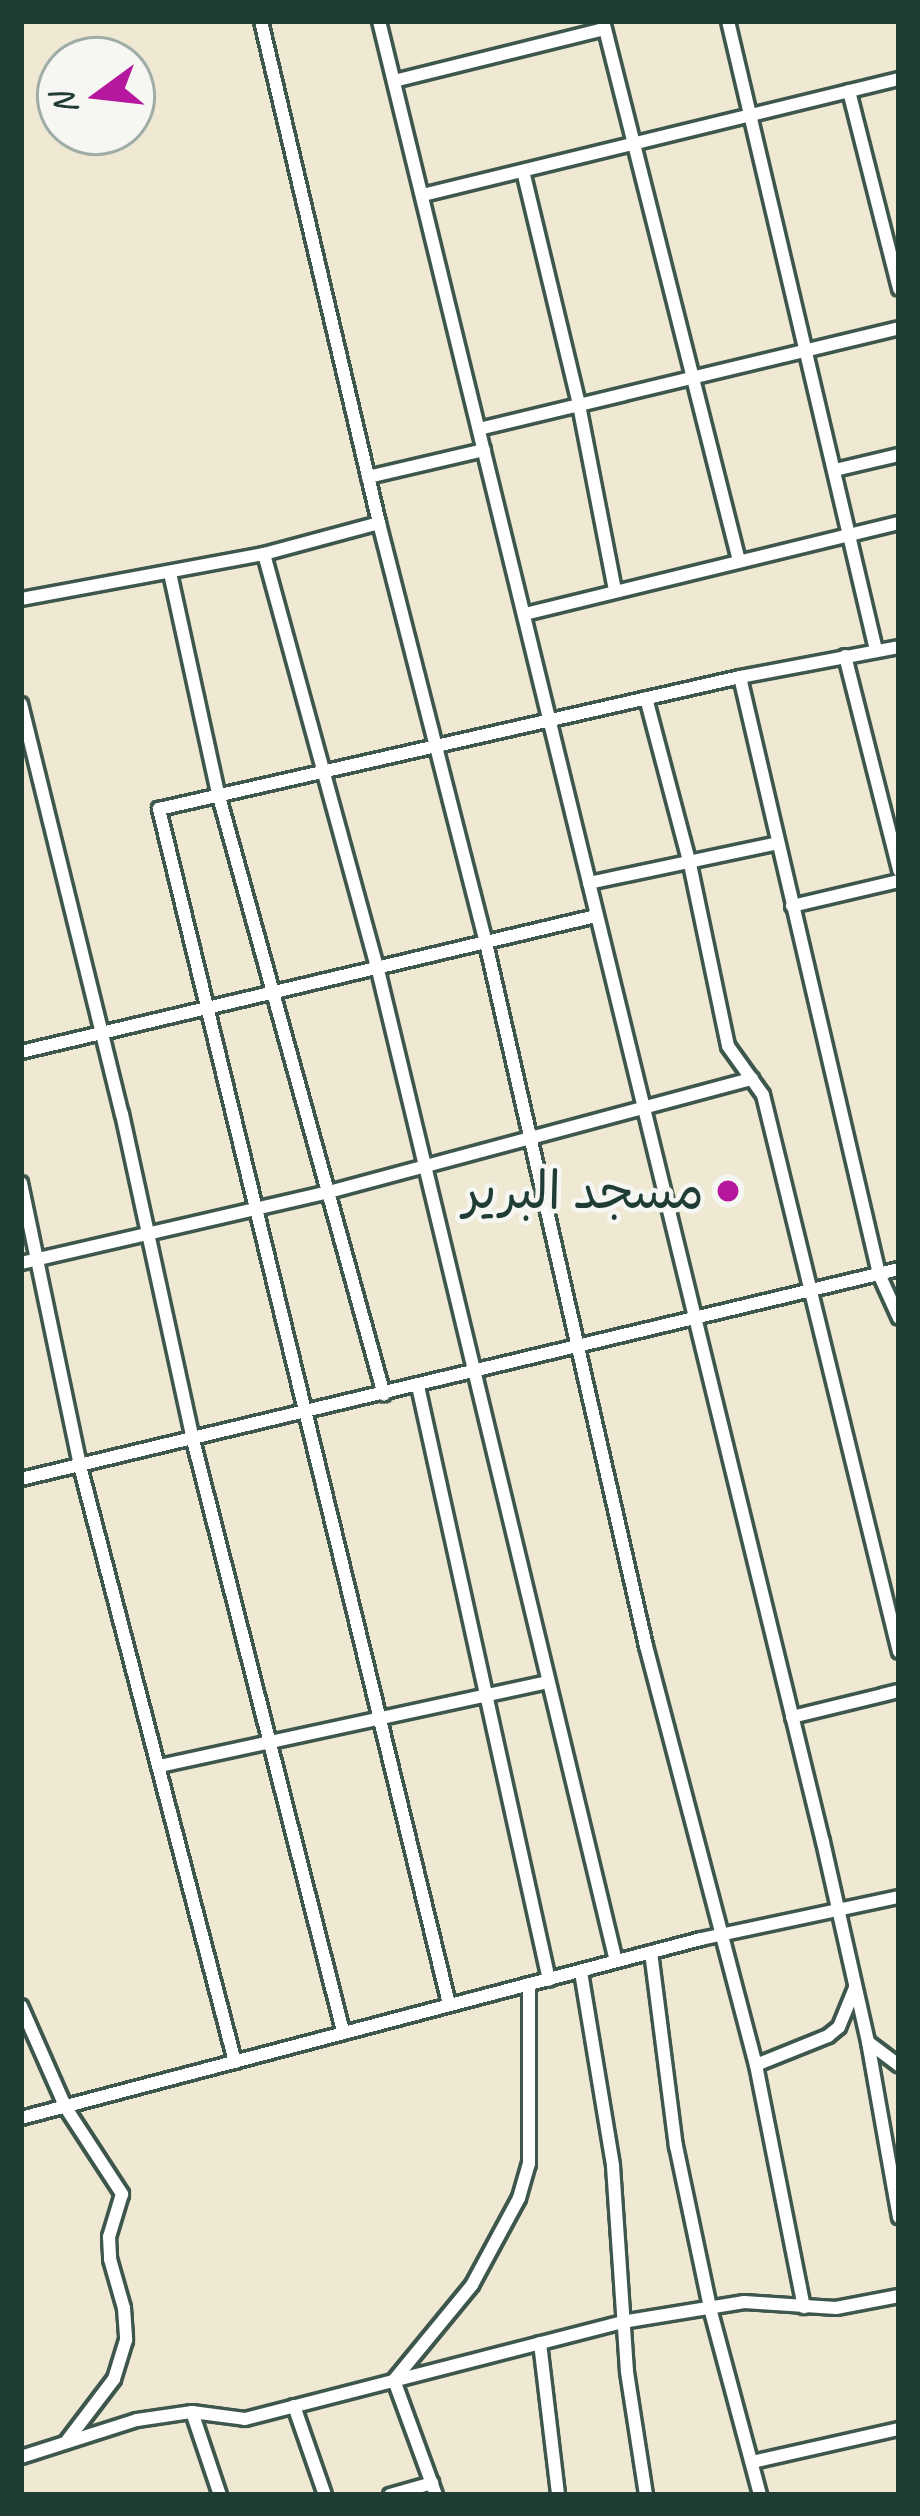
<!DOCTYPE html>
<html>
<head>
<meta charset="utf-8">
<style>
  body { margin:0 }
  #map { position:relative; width:920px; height:2516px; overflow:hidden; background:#efe9d3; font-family:Caveat,"Playpen Sans Arabic",sans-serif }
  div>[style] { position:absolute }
  .roads { filter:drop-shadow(3px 0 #3e574c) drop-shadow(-3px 0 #3e574c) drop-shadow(0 3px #3e574c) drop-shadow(0 -3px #3e574c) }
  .minor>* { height:12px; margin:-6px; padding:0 6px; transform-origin:6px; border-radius:6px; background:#fff }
  .dots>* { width:33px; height:33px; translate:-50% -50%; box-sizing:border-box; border:6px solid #f6f6f2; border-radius:50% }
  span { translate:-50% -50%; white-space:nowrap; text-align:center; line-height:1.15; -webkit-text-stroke:9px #f6f6f2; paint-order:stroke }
  .poi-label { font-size:51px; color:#1f3d34 }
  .right { translate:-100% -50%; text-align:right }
  .frame { position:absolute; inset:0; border:24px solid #1f3d34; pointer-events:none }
  .north { position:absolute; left:36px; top:36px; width:120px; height:120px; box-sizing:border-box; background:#f6f6f2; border:3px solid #a0aca6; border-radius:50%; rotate:255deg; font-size:33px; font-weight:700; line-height:48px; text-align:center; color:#1f3d34 }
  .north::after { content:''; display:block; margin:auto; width:42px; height:54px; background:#b5179e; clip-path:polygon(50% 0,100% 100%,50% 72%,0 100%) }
</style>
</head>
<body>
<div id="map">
  <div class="roads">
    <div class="minor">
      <div style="left:261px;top:21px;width:516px;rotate:76.77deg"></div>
      <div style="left:379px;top:523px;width:433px;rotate:75.7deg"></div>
      <div style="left:486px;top:943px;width:721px;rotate:77.18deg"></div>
      <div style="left:646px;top:1646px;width:433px;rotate:75.3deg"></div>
      <div style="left:756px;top:2065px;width:247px;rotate:78.8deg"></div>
      <div style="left:379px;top:21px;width:1874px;rotate:76.3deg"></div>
      <div style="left:823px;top:1842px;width:205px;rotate:77.3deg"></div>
      <div style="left:868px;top:2042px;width:178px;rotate:80deg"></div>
      <div style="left:603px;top:21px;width:557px;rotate:75.86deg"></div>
      <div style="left:728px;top:21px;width:646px;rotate:76.76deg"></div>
      <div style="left:394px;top:81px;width:216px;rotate:-13.9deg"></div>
      <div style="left:849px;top:91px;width:204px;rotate:75.8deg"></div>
      <div style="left:523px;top:171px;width:241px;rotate:76.5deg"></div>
      <div style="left:579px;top:405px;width:188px;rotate:79deg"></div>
      <div style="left:423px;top:195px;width:490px;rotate:-13.7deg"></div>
      <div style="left:479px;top:429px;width:432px;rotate:-13.5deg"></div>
      <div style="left:835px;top:470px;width:66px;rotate:-13.2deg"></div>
      <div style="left:368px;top:477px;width:119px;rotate:-13.1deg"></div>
      <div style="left:264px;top:554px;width:431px;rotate:74.7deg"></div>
      <div style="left:378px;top:970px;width:1019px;rotate:76.5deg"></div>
      <div style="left:170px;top:573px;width:225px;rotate:77.7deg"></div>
      <div style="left:218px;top:793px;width:624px;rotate:74.58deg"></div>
      <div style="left:21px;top:599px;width:247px;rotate:-10.5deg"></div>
      <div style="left:264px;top:554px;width:119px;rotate:-15.1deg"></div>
      <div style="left:525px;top:614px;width:385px;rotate:-13.7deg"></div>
      <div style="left:845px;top:656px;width:221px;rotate:75.8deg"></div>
      <div style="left:740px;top:677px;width:613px;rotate:76.89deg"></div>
      <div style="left:879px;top:1274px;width:48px;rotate:65.6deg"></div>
      <div style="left:646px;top:698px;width:172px;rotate:75.2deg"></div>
      <div style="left:690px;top:864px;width:186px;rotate:78.2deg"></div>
      <div style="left:728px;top:1046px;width:60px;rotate:54.5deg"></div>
      <div style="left:763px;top:1095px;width:573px;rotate:76.28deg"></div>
      <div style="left:21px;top:704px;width:422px;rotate:76.2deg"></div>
      <div style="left:122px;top:1114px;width:334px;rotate:77.7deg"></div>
      <div style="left:193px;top:1440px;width:610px;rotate:75.76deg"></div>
      <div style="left:589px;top:883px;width:193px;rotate:-11.9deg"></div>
      <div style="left:792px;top:906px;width:110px;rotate:-13.2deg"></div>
      <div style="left:21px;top:1052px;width:591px;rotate:-13.31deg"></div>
      <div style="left:21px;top:1183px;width:289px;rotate:78.2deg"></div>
      <div style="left:80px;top:1466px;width:616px;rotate:75.42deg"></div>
      <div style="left:21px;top:1263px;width:316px;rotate:-13deg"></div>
      <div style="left:329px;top:1192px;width:438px;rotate:-15deg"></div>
      <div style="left:418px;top:1386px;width:608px;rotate:77.56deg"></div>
      <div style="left:21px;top:1479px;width:903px;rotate:-13.45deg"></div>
      <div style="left:792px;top:1717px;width:110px;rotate:-13.7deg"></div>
      <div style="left:159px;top:1766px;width:396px;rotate:-12.2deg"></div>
      <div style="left:651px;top:1952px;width:196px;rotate:82.7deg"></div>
      <div style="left:676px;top:2146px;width:166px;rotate:78.1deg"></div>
      <div style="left:710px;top:2308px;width:194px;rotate:75deg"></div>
      <div style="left:581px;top:1972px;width:197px;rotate:80.6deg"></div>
      <div style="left:613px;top:2166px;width:206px;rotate:86.1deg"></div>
      <div style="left:627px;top:2372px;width:124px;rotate:81.2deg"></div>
      <div style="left:449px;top:2004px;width:1230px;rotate:-103.64deg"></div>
      <div style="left:159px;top:809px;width:596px;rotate:-12.8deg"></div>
      <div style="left:740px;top:677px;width:162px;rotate:-10.7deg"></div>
      <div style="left:21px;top:2006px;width:111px;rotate:66.2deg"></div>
      <div style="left:66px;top:2108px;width:103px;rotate:56.9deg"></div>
      <div style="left:122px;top:2194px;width:45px;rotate:106.8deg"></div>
      <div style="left:109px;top:2237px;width:22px;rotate:87deg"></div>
      <div style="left:110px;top:2259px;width:51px;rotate:74.1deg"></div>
      <div style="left:124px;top:2308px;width:32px;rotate:86deg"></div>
      <div style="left:126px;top:2340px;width:41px;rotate:107.1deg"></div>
      <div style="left:114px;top:2379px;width:79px;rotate:127.3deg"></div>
      <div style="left:868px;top:2042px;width:39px;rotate:37deg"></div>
      <div style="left:756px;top:2065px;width:78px;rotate:-21.9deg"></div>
      <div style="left:828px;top:2036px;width:14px;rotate:-39deg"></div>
      <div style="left:839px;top:2027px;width:42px;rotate:-67.7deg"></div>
      <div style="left:21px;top:2118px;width:703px;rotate:-14.75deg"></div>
      <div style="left:701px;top:1939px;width:202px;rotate:-12deg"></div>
      <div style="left:540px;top:2343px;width:153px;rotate:83.2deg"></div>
      <div style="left:294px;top:2406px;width:94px;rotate:70.8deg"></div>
      <div style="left:192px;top:2412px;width:88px;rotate:71.4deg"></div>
      <div style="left:21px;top:2457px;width:122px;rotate:-17.7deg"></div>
      <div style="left:137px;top:2420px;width:56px;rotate:-8.3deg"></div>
      <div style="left:192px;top:2412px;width:53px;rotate:7.5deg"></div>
      <div style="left:245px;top:2419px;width:389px;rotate:-14.4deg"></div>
      <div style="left:622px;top:2322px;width:124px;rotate:-9.3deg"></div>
      <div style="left:744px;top:2302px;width:92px;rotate:3.7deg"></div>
      <div style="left:836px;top:2308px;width:64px;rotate:-10.8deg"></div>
      <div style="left:752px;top:2462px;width:151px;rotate:-12.7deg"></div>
      <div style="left:390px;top:2495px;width:44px;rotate:-15.9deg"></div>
      <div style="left:436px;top:2495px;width:122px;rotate:-110.1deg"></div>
      <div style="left:394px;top:2380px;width:123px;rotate:-50.6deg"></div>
      <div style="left:472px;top:2285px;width:99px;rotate:-61.6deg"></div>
      <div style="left:519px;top:2198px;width:35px;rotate:-74deg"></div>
      <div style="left:529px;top:2164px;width:180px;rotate:-90deg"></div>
    </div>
  </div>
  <div class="dots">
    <div style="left:728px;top:1191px;background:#b5179e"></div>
  </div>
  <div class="poi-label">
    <span class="right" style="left:704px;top:1191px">مسجد البرير</span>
  </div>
  <div class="frame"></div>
  <div class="north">N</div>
</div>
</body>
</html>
